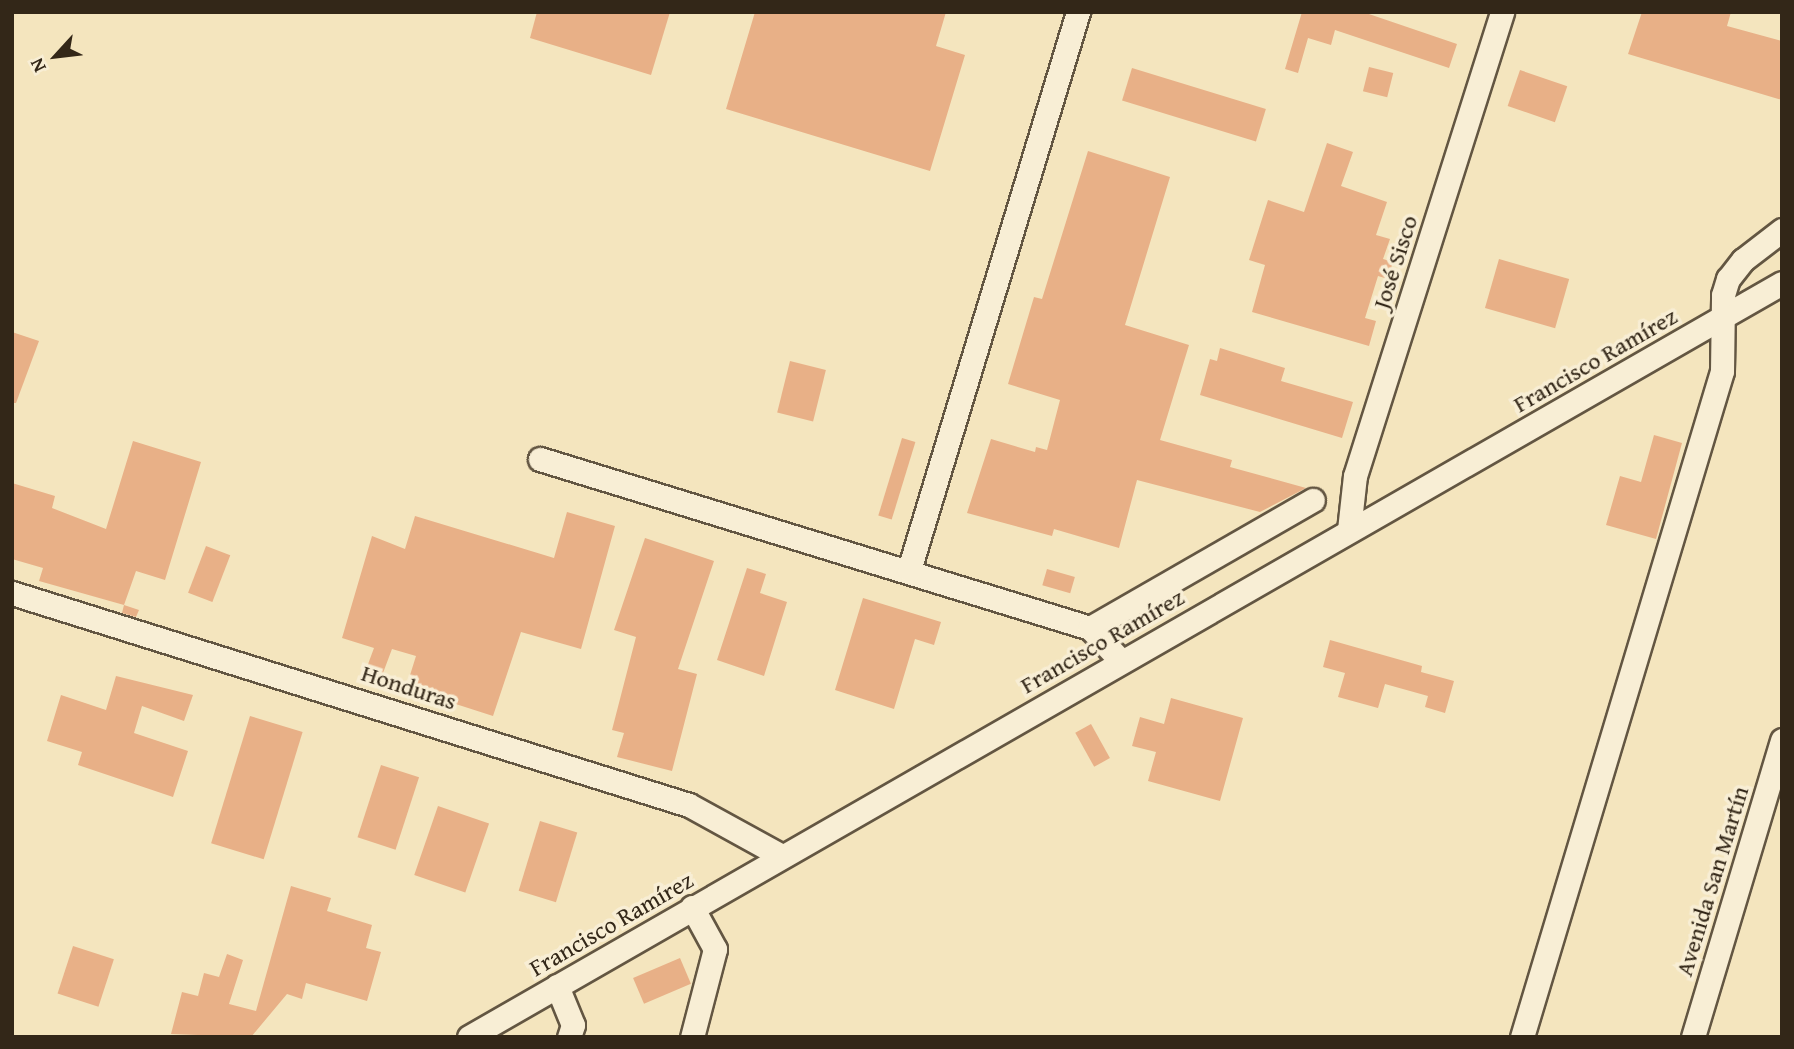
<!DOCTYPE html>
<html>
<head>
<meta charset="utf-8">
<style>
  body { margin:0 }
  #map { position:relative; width:1794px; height:1049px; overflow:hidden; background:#f4e5be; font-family:"Gentium Book Plus",serif }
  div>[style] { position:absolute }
  .building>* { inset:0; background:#e8b087; transform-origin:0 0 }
  .roads { filter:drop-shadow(2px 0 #635642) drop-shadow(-2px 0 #635642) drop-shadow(0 2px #635642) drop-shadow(0 -2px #635642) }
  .minor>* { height:23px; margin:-11.5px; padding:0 11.5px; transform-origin:11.5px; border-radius:11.5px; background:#f8eed5 }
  span { translate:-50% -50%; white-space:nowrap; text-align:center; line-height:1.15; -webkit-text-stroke:7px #f8eed5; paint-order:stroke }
  .street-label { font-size:24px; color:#332718 }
  .frame { position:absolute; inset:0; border:14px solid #332718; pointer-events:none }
  .north { position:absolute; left:21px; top:21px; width:70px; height:70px; -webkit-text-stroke:5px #f8eed5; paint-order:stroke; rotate:243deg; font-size:19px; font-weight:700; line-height:28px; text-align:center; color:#332718 }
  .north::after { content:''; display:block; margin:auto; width:24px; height:32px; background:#332718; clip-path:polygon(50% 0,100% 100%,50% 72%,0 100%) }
</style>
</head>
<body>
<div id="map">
  <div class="building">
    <div style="clip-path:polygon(537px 12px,670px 12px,651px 75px,530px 38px)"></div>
    <div style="clip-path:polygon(755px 12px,946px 12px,936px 46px,965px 55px,930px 171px,726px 109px)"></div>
    <div style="clip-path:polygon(1302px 12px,1363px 12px,1457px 44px,1449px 68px,1335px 30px,1331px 45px,1308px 38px,1298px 73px,1285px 69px)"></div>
    <div style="clip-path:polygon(1642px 12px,1731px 12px,1727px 26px,1782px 41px,1782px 100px,1628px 54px)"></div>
    <div style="left:1369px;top:67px;width:25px;height:25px;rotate:14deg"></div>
    <div style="left:1132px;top:68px;width:140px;height:34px;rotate:17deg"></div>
    <div style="left:1520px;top:70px;width:50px;height:38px;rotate:19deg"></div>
    <div style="clip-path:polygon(1327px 143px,1353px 152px,1341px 186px,1387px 202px,1376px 235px,1390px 239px,1383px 259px,1393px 262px,1388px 279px,1378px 276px,1365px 318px,1376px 321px,1369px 346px,1252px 312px,1265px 265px,1249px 260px,1268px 200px,1304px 212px)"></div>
    <div style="clip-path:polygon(1088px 151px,1170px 177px,1125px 325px,1189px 345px,1160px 440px,1232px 460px,1230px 467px,1306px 488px,1260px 512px,1137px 480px,1119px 548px,1054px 529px,1052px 536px,967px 513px,991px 439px,1035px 452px,1036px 447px,1047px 450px,1060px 400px,1008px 384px,1034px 297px,1042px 299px)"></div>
    <div style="left:1499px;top:259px;width:73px;height:51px;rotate:16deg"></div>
    <div style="clip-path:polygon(12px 332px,39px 341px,16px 403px,12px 403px)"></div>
    <div style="clip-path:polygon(1220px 348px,1285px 368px,1281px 381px,1353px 402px,1342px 438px,1200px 395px,1210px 359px,1217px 361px)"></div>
    <div style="left:790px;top:361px;width:37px;height:53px;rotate:14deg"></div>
    <div style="clip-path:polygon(1654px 435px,1682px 443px,1656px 539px,1606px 525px,1620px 476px,1641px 482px)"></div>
    <div style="left:902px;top:438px;width:14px;height:81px;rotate:17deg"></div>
    <div style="clip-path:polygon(133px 441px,201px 462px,165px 580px,136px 571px,124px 605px,39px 581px,43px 568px,12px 559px,12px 483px,55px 496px,52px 508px,106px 529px)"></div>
    <div style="clip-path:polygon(567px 512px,615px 526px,581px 649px,521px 632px,493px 716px,406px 688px,416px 656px,392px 649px,380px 681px,364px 675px,374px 648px,342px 638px,372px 536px,405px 549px,415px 516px,554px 558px)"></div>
    <div style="clip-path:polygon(645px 538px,714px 561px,678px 669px,697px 674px,672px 771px,617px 757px,624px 733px,612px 730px,636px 637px,614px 630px)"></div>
    <div style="left:206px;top:546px;width:26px;height:50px;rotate:21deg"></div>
    <div style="clip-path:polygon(747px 568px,766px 574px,760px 593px,787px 602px,764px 676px,717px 660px)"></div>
    <div style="left:1047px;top:569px;width:29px;height:17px;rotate:16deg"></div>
    <div style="clip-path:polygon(863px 598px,941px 622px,934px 645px,915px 639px,894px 709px,835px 690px)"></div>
    <div style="clip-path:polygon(124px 605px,139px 610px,136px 617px,122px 613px)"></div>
    <div style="clip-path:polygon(1330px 640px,1422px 666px,1421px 672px,1454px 681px,1445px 713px,1425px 707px,1428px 696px,1385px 684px,1378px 708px,1338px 697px,1345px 673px,1323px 667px)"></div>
    <div style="clip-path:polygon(116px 676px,193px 695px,184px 721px,142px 706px,134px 733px,188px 751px,173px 797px,78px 765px,82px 752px,47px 741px,61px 695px,106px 710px)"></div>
    <div style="clip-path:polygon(1171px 698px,1243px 718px,1220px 801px,1148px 781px,1156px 752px,1132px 746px,1140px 717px,1164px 724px)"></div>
    <div style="left:250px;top:716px;width:55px;height:133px;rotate:17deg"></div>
    <div style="left:1091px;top:724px;width:39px;height:18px;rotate:61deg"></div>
    <div style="left:381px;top:765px;width:40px;height:76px;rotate:18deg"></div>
    <div style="left:438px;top:806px;width:54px;height:73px;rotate:19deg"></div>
    <div style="left:540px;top:821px;width:39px;height:73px;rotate:17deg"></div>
    <div style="clip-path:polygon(291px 886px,331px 898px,327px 911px,372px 925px,366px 948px,381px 952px,367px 1001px,306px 983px,302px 999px,287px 994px,251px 1037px,171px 1034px,182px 992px,198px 996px,204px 973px,219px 977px,227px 954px,243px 960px,229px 1004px,256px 1011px)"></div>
    <div style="left:73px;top:946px;width:43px;height:50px;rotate:18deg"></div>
    <div style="left:680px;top:958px;width:28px;height:51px;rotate:67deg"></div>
  </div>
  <div class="roads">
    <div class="minor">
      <div style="left:540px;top:459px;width:575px;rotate:17.08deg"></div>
      <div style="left:1090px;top:628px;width:45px;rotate:46.8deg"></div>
      <div style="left:1349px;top:530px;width:54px;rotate:-83.7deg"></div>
      <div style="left:1355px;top:476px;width:487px;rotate:-72.4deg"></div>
      <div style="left:909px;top:570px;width:583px;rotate:-73.15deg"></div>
      <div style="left:12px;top:593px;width:709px;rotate:17.39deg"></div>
      <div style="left:689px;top:805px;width:104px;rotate:28.8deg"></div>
      <div style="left:1090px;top:628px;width:257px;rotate:-29.9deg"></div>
      <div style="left:692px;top:907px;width:48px;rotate:61.3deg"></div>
      <div style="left:715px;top:949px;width:91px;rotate:104.6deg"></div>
      <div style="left:557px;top:986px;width:42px;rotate:67.7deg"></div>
      <div style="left:573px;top:1025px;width:13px;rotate:108deg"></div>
      <div style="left:469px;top:1037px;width:1514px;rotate:-29.87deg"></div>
      <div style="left:1522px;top:1037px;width:695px;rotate:-73.28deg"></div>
      <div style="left:1722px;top:371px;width:76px;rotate:-89.2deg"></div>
      <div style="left:1723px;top:295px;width:17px;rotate:-73deg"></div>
      <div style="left:1728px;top:279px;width:24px;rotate:-52deg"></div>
      <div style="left:1743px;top:260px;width:49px;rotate:-37.6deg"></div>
      <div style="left:1693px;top:1037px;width:310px;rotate:-73.3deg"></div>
    </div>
  </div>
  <div class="street-label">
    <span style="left:1395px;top:262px;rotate:-72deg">José Sisco</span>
    <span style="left:1595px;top:360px;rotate:-30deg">Francisco Ramírez</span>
    <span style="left:1102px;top:641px;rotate:-30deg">Francisco Ramírez</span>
    <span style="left:409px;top:687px;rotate:18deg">Honduras</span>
    <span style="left:1712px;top:881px;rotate:-73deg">Avenida San Martín</span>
    <span style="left:611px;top:924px;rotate:-30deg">Francisco Ramírez</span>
  </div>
  <div class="frame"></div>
  <div class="north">N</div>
</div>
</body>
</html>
